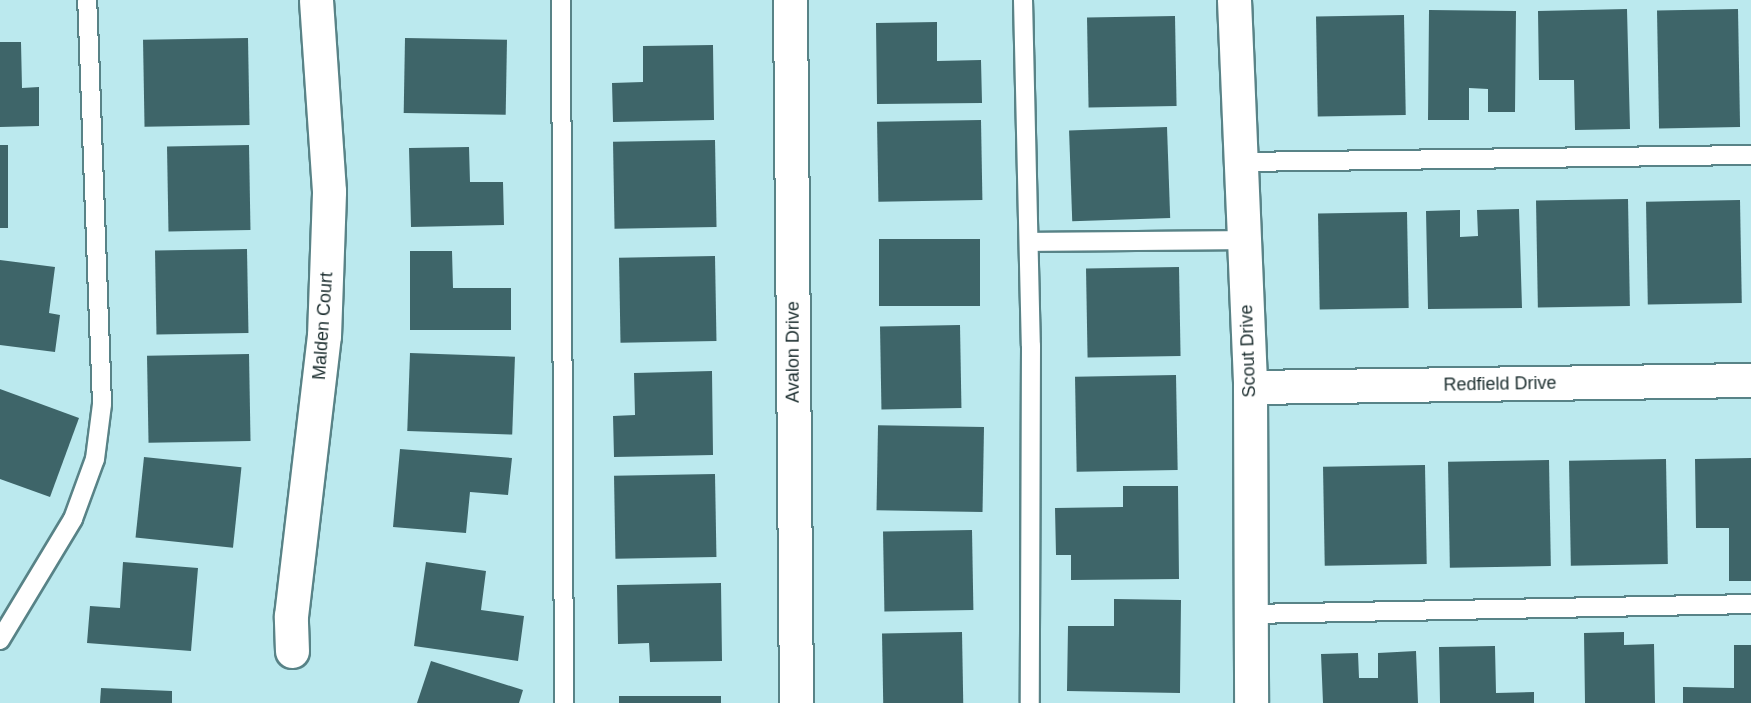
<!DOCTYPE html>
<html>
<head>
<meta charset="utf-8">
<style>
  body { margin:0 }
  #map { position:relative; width:1751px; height:703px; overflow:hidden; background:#bbe9ee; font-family:Helvetica,sans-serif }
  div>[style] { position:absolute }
  .building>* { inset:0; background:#3e6569; transform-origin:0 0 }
  .roads { filter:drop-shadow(2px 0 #588387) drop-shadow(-2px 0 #588387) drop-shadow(0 2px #588387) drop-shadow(0 -2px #588387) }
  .service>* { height:18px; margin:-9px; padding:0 9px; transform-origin:9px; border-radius:9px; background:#fff }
  .minor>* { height:33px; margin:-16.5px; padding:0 16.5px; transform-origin:16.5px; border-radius:16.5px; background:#fff }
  span { translate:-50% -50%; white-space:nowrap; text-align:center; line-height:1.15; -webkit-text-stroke:6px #fff; paint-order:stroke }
  .street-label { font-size:18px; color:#1a2c2d }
</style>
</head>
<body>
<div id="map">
  <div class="building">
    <div style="clip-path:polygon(1627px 9px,1630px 129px,1575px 130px,1574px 80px,1539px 80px,1538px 11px)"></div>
    <div style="left:1738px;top:9px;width:118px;height:81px;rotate:89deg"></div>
    <div style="clip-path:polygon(1429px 10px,1516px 11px,1515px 112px,1488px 112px,1488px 89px,1469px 88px,1469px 120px,1428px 120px)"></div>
    <div style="left:1404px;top:15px;width:100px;height:88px;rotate:89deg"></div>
    <div style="left:1175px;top:16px;width:90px;height:88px;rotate:89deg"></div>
    <div style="clip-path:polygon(937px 22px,937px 61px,981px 60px,982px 103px,877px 104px,876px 23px)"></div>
    <div style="left:248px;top:38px;width:87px;height:105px;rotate:89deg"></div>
    <div style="left:405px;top:38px;width:102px;height:75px;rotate:1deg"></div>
    <div style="clip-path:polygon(0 42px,21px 42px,22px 88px,39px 87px,39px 126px,0 127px)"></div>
    <div style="clip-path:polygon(713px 45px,714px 120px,613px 122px,612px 83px,643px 82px,643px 46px)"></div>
    <div style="left:981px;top:120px;width:80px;height:104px;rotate:89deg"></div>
    <div style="left:1167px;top:127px;width:91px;height:98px;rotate:88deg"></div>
    <div style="left:715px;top:140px;width:87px;height:102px;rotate:89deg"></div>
    <div style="left:0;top:145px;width:8px;height:83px"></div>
    <div style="left:249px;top:145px;width:85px;height:82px;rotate:89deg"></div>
    <div style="clip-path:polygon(469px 147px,470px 182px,503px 182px,504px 225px,411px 227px,409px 148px)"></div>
    <div style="left:1628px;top:199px;width:107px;height:92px;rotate:89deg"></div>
    <div style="left:1740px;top:200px;width:103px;height:94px;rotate:89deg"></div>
    <div style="clip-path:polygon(1519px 209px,1522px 308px,1428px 309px,1426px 211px,1460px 210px,1460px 237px,1478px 236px,1477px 210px)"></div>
    <div style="left:1407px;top:212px;width:96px;height:89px;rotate:89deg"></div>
    <div style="left:980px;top:239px;width:67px;height:101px;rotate:90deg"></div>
    <div style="left:247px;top:249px;width:84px;height:92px;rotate:89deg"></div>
    <div style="clip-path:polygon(410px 251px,452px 251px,453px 288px,511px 288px,511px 330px,410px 330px)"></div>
    <div style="left:715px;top:256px;width:85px;height:96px;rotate:89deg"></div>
    <div style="clip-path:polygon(0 260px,55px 267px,49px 313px,60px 315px,55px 352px,0 345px)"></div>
    <div style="left:1179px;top:267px;width:89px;height:93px;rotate:89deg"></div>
    <div style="left:960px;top:325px;width:83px;height:80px;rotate:89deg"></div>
    <div style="left:410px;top:353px;width:105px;height:78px;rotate:2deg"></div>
    <div style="left:249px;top:354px;width:87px;height:102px;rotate:89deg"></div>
    <div style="clip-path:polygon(712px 371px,713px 455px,614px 457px,613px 416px,635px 415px,634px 373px)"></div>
    <div style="left:1176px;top:375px;width:95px;height:101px;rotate:89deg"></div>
    <div style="clip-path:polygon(0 389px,79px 418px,50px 497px,0 479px)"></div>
    <div style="left:984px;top:427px;width:85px;height:106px;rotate:91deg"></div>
    <div style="clip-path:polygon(400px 449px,512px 458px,508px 495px,470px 492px,466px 533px,393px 527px)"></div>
    <div style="left:144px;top:457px;width:98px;height:81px;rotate:6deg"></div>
    <div style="clip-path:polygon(1751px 458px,1751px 581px,1729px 581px,1729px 528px,1696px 528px,1695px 459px)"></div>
    <div style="left:1666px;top:459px;width:105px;height:97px;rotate:89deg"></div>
    <div style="left:1549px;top:460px;width:106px;height:101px;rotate:89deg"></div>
    <div style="left:1425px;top:465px;width:99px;height:102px;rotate:89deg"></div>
    <div style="left:715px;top:474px;width:83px;height:101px;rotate:89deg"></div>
    <div style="clip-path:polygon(1123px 486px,1178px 486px,1179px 579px,1071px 580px,1071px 555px,1056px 555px,1055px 508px,1123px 507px)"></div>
    <div style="left:972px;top:530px;width:80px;height:89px;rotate:89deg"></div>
    <div style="clip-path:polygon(123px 562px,198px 568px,191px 651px,87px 643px,90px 606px,120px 608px)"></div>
    <div style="clip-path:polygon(426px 562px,486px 571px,481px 610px,524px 616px,518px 661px,414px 646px)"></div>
    <div style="clip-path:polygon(721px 583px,722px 661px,650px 662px,649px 643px,618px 644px,617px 585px)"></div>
    <div style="clip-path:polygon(1114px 599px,1181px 600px,1180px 693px,1067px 691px,1068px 626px,1114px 626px)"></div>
    <div style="left:962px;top:632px;width:71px;height:80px;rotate:89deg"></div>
    <div style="clip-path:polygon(1624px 632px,1624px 645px,1654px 644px,1655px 703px,1585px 703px,1584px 633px)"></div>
    <div style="clip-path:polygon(1734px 645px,1751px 645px,1751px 703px,1683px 703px,1683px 687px,1734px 688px)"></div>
    <div style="clip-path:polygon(1495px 646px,1496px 693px,1534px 692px,1534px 703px,1440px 703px,1439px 647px)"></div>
    <div style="clip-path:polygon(1416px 651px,1418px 703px,1323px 703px,1321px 654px,1358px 653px,1359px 678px,1378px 678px,1378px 653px)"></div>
    <div style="clip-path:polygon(431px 661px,523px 690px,519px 703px,417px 703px)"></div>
    <div style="clip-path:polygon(101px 688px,172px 691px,172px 703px,100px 703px)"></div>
    <div style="left:619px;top:696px;width:102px;height:7px"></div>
  </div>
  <div class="roads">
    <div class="service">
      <div style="left:561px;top:0;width:703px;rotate:89.76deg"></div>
      <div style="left:1023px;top:0;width:346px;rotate:88.7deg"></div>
      <div style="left:1031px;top:346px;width:357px;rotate:90.2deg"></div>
      <div style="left:1241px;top:162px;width:510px;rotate:-0.79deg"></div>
      <div style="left:1029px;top:242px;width:215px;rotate:-0.5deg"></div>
      <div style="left:1250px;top:614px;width:501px;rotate:-1.14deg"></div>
      <div style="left:0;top:640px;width:141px;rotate:-58.9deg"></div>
      <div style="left:73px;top:519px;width:64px;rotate:-69.9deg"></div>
      <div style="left:95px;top:459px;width:55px;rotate:-82.7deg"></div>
      <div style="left:102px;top:404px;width:404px;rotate:-92.1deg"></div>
    </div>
    <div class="minor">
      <div style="left:790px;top:0;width:703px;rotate:89.51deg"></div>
      <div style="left:1234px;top:0;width:387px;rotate:87.6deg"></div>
      <div style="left:1250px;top:387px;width:316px;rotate:89.8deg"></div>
      <div style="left:1250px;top:387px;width:501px;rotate:-0.8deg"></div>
      <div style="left:292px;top:651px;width:35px;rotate:-92deg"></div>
      <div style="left:291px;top:616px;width:282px;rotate:-83.3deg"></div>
      <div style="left:324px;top:336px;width:145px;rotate:-88deg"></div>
      <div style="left:329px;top:191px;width:191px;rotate:-93.9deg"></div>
    </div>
  </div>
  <div class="street-label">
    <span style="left:323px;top:326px;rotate:-86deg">Malden Court</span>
    <span style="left:1248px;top:351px;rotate:-92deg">Scout Drive</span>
    <span style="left:793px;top:352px;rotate:-90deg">Avalon Drive</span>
    <span style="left:1500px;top:384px;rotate:-1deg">Redfield Drive</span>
  </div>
</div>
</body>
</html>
